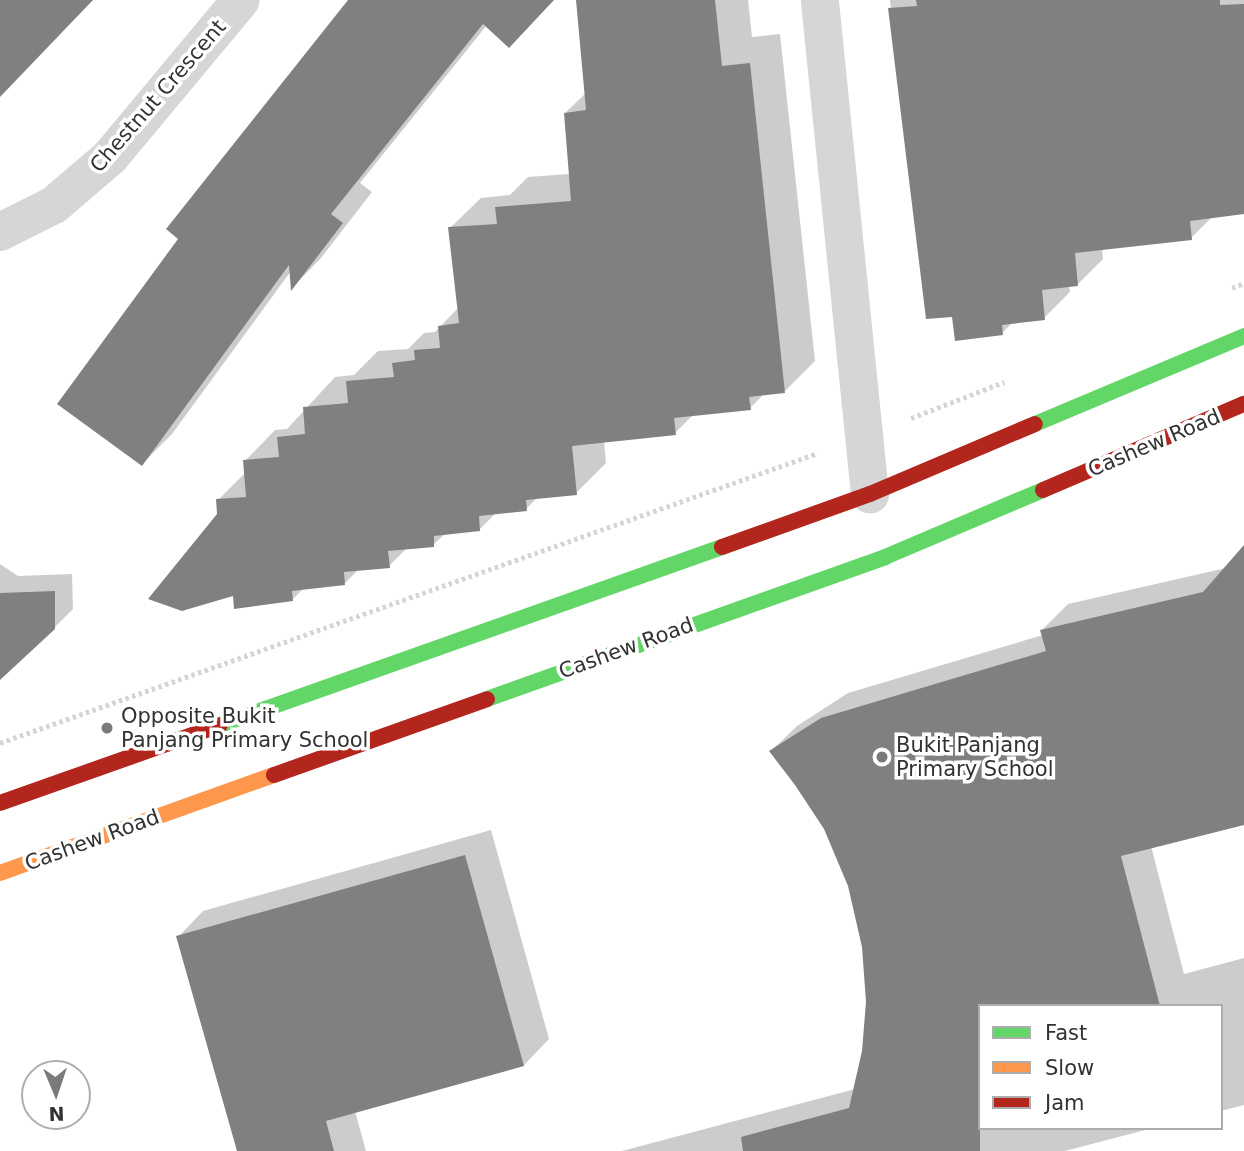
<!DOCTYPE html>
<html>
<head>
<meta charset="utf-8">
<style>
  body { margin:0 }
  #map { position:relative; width:1244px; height:1151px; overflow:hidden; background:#fff; font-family:"DejaVu Sans",sans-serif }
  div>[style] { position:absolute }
  .shadow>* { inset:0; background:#0003 }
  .building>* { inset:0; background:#808080 }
  .path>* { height:4.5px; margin-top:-2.25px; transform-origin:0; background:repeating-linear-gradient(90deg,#d5d5d5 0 3.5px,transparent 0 7px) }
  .street>* { height:38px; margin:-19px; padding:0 19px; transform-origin:19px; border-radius:19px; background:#d6d6d6 }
  .fast>* { height:16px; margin:-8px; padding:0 8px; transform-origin:8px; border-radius:8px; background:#63d668 }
  .slow>* { height:16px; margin:-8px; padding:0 8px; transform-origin:8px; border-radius:8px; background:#ff974d }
  .jam>* { height:16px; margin:-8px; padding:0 8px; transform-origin:8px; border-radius:8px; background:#b3261e }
  .dots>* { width:19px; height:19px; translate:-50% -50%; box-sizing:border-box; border:4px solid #fff; border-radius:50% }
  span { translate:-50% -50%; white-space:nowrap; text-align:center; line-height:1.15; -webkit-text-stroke:7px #fff; paint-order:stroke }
  .street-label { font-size:21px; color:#323232 }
  .poi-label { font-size:21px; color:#323232 }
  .left { translate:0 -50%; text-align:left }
  .legend { position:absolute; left:978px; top:1004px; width:245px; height:126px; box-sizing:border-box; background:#fff; border:2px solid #adadad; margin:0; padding:9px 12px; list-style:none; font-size:21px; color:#323232 }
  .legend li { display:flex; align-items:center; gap:14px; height:35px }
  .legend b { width:35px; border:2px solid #adadad }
  .north { position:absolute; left:21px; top:1060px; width:70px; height:70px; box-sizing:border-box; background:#fff; border:2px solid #adadad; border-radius:50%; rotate:178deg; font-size:19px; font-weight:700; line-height:28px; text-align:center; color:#323232 }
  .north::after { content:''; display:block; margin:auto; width:24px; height:32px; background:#7a7a7a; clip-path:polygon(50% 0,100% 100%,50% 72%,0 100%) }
</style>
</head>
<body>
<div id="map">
  <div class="shadow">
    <div style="clip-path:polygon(350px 0,554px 0,487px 25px,360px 183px,372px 192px,321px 258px,293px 287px,291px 271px,172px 434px,142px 464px)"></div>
    <div style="clip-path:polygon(578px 0,748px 0,752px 37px,780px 34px,815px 361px,785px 391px,765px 393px,750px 408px,694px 414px,675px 433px,604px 441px,606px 463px,576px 493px,538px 497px,526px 509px,497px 512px,479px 530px,446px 533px,433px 545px,407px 548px,389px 566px,359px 569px,344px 584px,304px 588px,292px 600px,219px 514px,218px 500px,246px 472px,245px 461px,275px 430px,287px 429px,335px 377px,354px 375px,378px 351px,408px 349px,424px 333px,435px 332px,459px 307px,450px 228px,481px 198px,510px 195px,528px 177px,570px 174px,565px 113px,587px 92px)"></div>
    <div style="clip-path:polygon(890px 0,1244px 0,1244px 213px,1213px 216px,1191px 238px,1102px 248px,1103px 259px,1078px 284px,1069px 285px,1070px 292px,1044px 318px,1014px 321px,1002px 333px,954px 315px,927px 317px)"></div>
    <div style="clip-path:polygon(1244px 550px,1244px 823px,1151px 846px,1184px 974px,1244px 958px,1244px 1105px,1221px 1111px,1221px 1006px,980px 1006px,980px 1128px,1153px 1128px,1065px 1151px,622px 1151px,855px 1089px,864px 1051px,868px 1002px,864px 947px,849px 886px,825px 828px,797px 784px,771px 751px,797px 726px,848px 693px,1043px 635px,1042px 630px,1068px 604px,1226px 568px)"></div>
    <div style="clip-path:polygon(0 564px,18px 576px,72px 574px,73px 609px,54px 628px,0 667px)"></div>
    <div style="clip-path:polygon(491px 830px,549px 1039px,524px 1065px,355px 1111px,366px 1151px,240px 1151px,178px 937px,203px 911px)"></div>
  </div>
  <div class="building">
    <div style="clip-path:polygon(0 0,93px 0,0 97px)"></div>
    <div style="clip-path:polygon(348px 0,554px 0,509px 48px,483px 24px,331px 214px,343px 223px,291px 291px,289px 265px,142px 466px,57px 404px,178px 239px,166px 229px)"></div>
    <div style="clip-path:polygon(576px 0,715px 0,722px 66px,750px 63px,785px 393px,749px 397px,751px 410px,674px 418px,676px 435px,572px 446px,577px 495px,526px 500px,527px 511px,479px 516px,480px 531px,434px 536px,434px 547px,388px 551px,390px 568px,344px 572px,345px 585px,292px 591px,293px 601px,234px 609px,233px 596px,182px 611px,148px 599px,217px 514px,216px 499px,246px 497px,243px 460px,279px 457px,277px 437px,305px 434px,303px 407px,348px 403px,346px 381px,394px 377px,392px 363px,415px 360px,414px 350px,440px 348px,438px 326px,459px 323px,448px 227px,497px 224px,495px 207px,571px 201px,564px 113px,586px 110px)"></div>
    <div style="clip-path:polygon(916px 0,1220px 0,1220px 5px,1244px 4px,1244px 214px,1190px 221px,1192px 240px,1075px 253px,1078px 286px,1042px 290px,1045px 320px,1002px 325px,1003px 335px,955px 341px,952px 317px,926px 319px,888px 8px,917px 6px)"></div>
    <div style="clip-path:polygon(1244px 545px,1244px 825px,1121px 856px,1160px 1006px,980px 1006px,980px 1151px,743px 1151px,741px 1137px,849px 1108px,862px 1051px,866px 1002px,862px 947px,848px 886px,824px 829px,795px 785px,769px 751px,821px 718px,1046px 651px,1040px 630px,1203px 592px)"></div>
    <div style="clip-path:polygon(55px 591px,55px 629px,0 680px,0 593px)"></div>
    <div style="clip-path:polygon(465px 855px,524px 1066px,326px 1121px,334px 1151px,237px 1151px,176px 936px)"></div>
  </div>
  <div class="path">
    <div style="left:1232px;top:288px;width:13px;rotate:-23deg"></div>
    <div style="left:911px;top:418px;width:100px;rotate:-21.2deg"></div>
    <div style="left:0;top:743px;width:868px;rotate:-19.52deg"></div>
  </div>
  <div class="street">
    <div style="left:820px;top:2px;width:495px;rotate:84.2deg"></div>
    <div style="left:0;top:232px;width:60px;rotate:-26.6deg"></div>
    <div style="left:54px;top:205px;width:74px;rotate:-40.6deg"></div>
    <div style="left:110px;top:157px;width:204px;rotate:-50.2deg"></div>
  </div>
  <div class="fast">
    <div style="left:1035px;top:424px;width:227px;rotate:-22.8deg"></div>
    <div style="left:487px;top:699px;width:423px;rotate:-19.6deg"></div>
    <div style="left:885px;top:557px;width:172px;rotate:-23deg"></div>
    <div style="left:220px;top:725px;width:533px;rotate:-19.52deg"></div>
  </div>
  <div class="slow">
    <div style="left:0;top:873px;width:291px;rotate:-19.7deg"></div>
  </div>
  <div class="jam">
    <div style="left:1043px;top:490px;width:219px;rotate:-23.2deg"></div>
    <div style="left:722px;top:547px;width:157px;rotate:-19.7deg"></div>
    <div style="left:870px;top:494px;width:179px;rotate:-23deg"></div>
    <div style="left:274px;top:775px;width:226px;rotate:-19.6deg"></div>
    <div style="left:0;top:803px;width:233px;rotate:-19.5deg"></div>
  </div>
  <div class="dots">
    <div style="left:107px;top:728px;background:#7a7a7a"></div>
    <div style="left:882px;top:757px;background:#7a7a7a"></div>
  </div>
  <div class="street-label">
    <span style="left:158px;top:96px;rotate:-49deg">Chestnut Crescent</span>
    <span style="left:1154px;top:443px;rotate:-23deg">Cashew Road</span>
    <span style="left:626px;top:648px;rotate:-20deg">Cashew Road</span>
    <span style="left:92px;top:840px;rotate:-20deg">Cashew Road</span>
  </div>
  <div class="poi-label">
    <span class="left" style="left:121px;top:728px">Opposite Bukit<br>Panjang Primary School</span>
    <span class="left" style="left:896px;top:757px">Bukit Panjang<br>Primary School</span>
  </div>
  <ul class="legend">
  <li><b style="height:9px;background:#63d668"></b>Fast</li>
  <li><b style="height:9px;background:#ff974d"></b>Slow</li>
  <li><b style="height:9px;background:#b3261e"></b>Jam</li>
  </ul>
  <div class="north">N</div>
</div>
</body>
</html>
